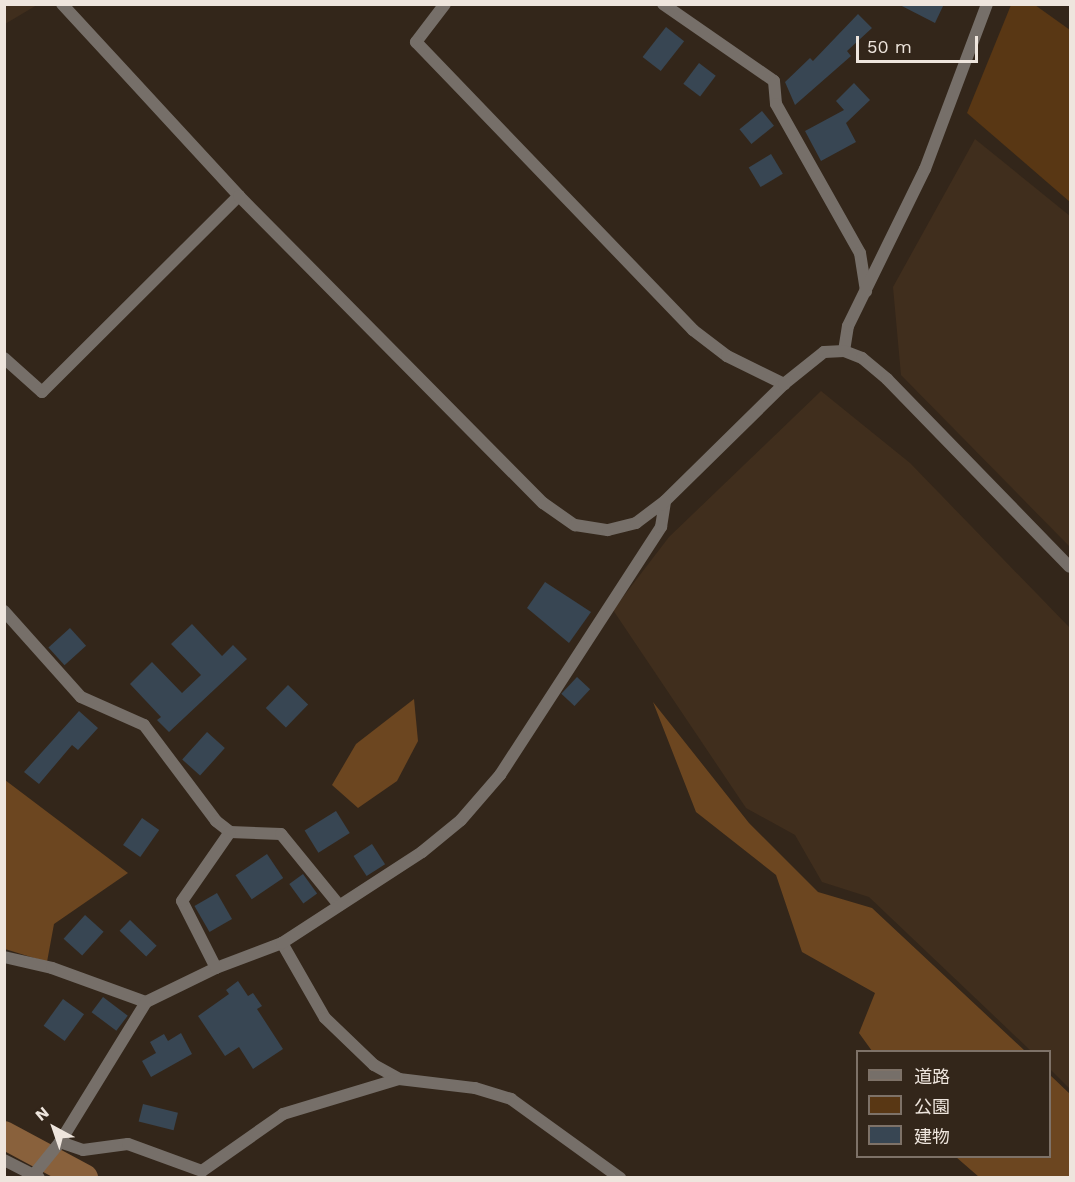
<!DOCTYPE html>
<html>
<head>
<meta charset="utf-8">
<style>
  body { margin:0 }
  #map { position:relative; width:1075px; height:1182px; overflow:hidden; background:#33261a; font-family:"Work Sans","Noto Sans JP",sans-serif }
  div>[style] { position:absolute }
  .built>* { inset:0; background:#402e1d }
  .green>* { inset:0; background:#593714 }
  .forest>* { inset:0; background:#6c4620 }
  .river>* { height:28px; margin:-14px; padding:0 14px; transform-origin:14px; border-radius:14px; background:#89613c }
  .building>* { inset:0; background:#384653; transform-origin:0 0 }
  .minor>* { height:12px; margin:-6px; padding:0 6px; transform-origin:6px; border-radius:6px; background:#766f69 }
  .tertiary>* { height:12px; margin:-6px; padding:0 6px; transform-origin:6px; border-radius:6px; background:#766f69 }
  span { translate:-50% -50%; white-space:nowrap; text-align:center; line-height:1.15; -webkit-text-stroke:4.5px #33261a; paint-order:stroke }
  .frame { position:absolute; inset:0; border:6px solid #eee5dd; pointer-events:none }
  .legend { position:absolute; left:856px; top:1050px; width:195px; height:108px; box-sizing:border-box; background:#33261a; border:2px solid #7e7268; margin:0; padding:8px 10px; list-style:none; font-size:18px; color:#eee5dd }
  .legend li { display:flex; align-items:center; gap:12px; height:30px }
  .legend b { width:30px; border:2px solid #7e7268 }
  .north { position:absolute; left:24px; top:1098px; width:60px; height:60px; -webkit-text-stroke:4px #33261a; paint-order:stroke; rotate:320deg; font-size:16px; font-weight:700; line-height:24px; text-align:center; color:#eee5dd }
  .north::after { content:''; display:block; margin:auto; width:21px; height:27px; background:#eee5dd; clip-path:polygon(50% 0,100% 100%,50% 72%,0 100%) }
  .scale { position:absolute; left:856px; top:36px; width:122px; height:27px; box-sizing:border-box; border:3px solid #eee5dd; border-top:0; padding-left:8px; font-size:18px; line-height:21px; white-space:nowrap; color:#eee5dd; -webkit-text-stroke:4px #33261a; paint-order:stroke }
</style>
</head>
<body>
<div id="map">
  <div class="built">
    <div style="clip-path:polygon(5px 4px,37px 4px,37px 5px,5px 24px)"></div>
    <div style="clip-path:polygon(975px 139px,1070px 216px,1070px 547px,901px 375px,893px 287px)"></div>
    <div style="clip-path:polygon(821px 391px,910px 463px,1070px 628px,1070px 1089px,1050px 1069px,1050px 1052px,1031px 1051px,869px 897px,822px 882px,795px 835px,746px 808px,613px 610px,669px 537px)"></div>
  </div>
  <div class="green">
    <div style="clip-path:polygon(1011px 5px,1035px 5px,1070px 30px,1070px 202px,967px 113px)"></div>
  </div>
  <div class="forest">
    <div style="clip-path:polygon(414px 699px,418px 741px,397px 781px,358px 808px,332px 785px,356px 744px)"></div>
    <div style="clip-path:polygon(653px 702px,749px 823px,818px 892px,872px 908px,1025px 1051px,872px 1051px,859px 1033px,875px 993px,802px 952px,776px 875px,696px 812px)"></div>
    <div style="clip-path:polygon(5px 780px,128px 873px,54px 924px,47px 962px,5px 949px)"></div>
    <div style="clip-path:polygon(1050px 1075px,1070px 1094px,1070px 1177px,979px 1177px,956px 1157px,1050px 1156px)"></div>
  </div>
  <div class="river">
    <div style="left:4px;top:1135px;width:91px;rotate:28.3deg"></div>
  </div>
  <div class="building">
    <div style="clip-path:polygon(898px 4px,944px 4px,935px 23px)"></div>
    <div style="clip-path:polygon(858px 14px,872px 28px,847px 51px,851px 56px,795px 105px,785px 82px,810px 58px,813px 61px)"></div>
    <div style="left:666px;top:27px;width:23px;height:38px;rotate:38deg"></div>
    <div style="left:699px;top:63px;width:21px;height:26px;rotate:37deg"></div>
    <div style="clip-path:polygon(854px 83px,870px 100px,846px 123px,856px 142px,821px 161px,805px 131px,844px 110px,836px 101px)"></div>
    <div style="left:762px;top:111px;width:19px;height:29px;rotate:51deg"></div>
    <div style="left:771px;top:154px;width:23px;height:26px;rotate:59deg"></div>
    <div style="clip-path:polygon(545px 582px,591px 612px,569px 643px,527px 608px)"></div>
    <div style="clip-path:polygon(192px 624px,222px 656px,233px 645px,247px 659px,169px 732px,157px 720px,161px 717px,130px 684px,152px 662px,182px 693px,201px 675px,171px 644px)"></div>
    <div style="left:70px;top:628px;width:24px;height:29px;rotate:48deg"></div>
    <div style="left:577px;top:677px;width:18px;height:23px;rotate:43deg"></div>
    <div style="left:288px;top:685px;width:28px;height:32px;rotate:44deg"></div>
    <div style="clip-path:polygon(79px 711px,98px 728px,78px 750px,72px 745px,39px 784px,24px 772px)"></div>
    <div style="left:207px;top:732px;width:24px;height:37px;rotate:42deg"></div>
    <div style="left:336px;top:811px;width:26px;height:37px;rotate:58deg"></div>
    <div style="left:142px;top:818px;width:21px;height:33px;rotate:35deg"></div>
    <div style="left:372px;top:844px;width:24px;height:22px;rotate:57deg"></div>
    <div style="left:267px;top:854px;width:29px;height:38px;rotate:56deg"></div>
    <div style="left:303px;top:874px;width:24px;height:17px;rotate:54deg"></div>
    <div style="left:217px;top:893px;width:30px;height:26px;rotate:60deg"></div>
    <div style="left:85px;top:915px;width:25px;height:32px;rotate:42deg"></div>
    <div style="left:130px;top:920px;width:37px;height:15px;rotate:44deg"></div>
    <div style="clip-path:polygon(238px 981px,248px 996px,253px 993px,262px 1006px,257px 1009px,283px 1049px,253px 1069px,239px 1047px,225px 1056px,198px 1016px,229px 994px,226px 990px)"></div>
    <div style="left:103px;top:997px;width:31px;height:19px;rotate:37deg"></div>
    <div style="left:63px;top:999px;width:26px;height:33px;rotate:36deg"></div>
    <div style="clip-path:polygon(181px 1033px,192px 1054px,151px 1077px,142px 1061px,156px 1053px,150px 1042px,164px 1034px,168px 1041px)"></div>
    <div style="left:143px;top:1104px;width:36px;height:18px;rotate:14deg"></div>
  </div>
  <div class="minor">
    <div style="left:445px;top:4px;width:48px;rotate:127.3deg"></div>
    <div style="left:416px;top:42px;width:400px;rotate:46.1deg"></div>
    <div style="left:693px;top:330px;width:43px;rotate:37.4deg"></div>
    <div style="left:727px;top:356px;width:64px;rotate:26.2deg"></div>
    <div style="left:663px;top:4px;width:135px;rotate:34.7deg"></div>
    <div style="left:774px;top:81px;width:23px;rotate:85deg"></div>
    <div style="left:776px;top:104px;width:171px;rotate:60.6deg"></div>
    <div style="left:860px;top:253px;width:39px;rotate:81deg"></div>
    <div style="left:844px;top:351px;width:25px;rotate:-81deg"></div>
    <div style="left:848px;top:326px;width:175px;rotate:-63.9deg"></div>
    <div style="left:925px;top:169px;width:176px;rotate:-69.4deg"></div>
    <div style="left:4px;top:358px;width:51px;rotate:41.8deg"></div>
    <div style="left:42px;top:392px;width:278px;rotate:-44.9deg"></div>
    <div style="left:4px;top:611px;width:115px;rotate:48.2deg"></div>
    <div style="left:81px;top:697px;width:69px;rotate:24deg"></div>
    <div style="left:144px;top:725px;width:120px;rotate:53.1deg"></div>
    <div style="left:216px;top:821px;width:18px;rotate:38deg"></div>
    <div style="left:230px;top:832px;width:51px;rotate:2.2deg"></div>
    <div style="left:281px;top:834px;width:92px;rotate:50.8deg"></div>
    <div style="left:282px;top:943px;width:86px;rotate:60.2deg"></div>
    <div style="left:325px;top:1018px;width:68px;rotate:43.8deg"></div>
    <div style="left:374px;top:1065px;width:29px;rotate:29deg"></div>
    <div style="left:399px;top:1079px;width:77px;rotate:6.8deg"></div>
    <div style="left:475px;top:1088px;width:38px;rotate:17deg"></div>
    <div style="left:511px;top:1099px;width:135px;rotate:35.9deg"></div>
    <div style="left:4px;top:957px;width:49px;rotate:12.9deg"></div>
    <div style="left:52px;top:968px;width:100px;rotate:19.9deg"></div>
    <div style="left:146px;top:1002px;width:78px;rotate:-25.9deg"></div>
    <div style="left:216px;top:968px;width:71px;rotate:-20.7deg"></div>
    <div style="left:282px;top:943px;width:167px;rotate:-33deg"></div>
    <div style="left:422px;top:852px;width:50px;rotate:-39.4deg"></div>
    <div style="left:461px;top:820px;width:60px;rotate:-49.1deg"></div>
    <div style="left:500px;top:775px;width:296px;rotate:-57deg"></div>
    <div style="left:661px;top:527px;width:26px;rotate:-81deg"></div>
    <div style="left:665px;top:501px;width:167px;rotate:-44.5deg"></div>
    <div style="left:784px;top:384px;width:51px;rotate:-38.7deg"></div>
    <div style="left:824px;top:352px;width:20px;rotate:-3deg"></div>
    <div style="left:844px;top:351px;width:19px;rotate:21deg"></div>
    <div style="left:862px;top:358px;width:33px;rotate:40deg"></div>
    <div style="left:216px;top:968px;width:75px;rotate:-116.9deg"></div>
    <div style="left:182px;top:901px;width:84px;rotate:-55.2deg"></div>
    <div style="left:60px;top:1142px;width:24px;rotate:19deg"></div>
    <div style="left:83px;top:1150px;width:45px;rotate:-7.6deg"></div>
    <div style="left:128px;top:1144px;width:79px;rotate:20deg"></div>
    <div style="left:202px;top:1171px;width:99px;rotate:-35.1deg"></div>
    <div style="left:283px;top:1114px;width:121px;rotate:-16.8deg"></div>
    <div style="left:4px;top:1160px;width:39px;rotate:27deg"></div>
    <div style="left:31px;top:1178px;width:46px;rotate:-51.1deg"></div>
    <div style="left:60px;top:1142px;width:164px;rotate:-58.4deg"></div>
  </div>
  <div class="tertiary">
    <div style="left:62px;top:4px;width:261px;rotate:47.3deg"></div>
    <div style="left:239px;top:196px;width:432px;rotate:45.3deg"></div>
    <div style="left:543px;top:503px;width:39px;rotate:35deg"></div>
    <div style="left:575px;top:525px;width:33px;rotate:9deg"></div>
    <div style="left:608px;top:530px;width:29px;rotate:-14deg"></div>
    <div style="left:636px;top:523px;width:36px;rotate:-37deg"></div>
    <div style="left:887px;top:379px;width:262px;rotate:45.8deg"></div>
  </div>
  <div class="frame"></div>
  <ul class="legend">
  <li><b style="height:8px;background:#766f69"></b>道路</li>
  <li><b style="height:16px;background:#593714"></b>公園</li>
  <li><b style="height:16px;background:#384653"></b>建物</li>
  </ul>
  <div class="north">N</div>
  <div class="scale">50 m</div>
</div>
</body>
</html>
